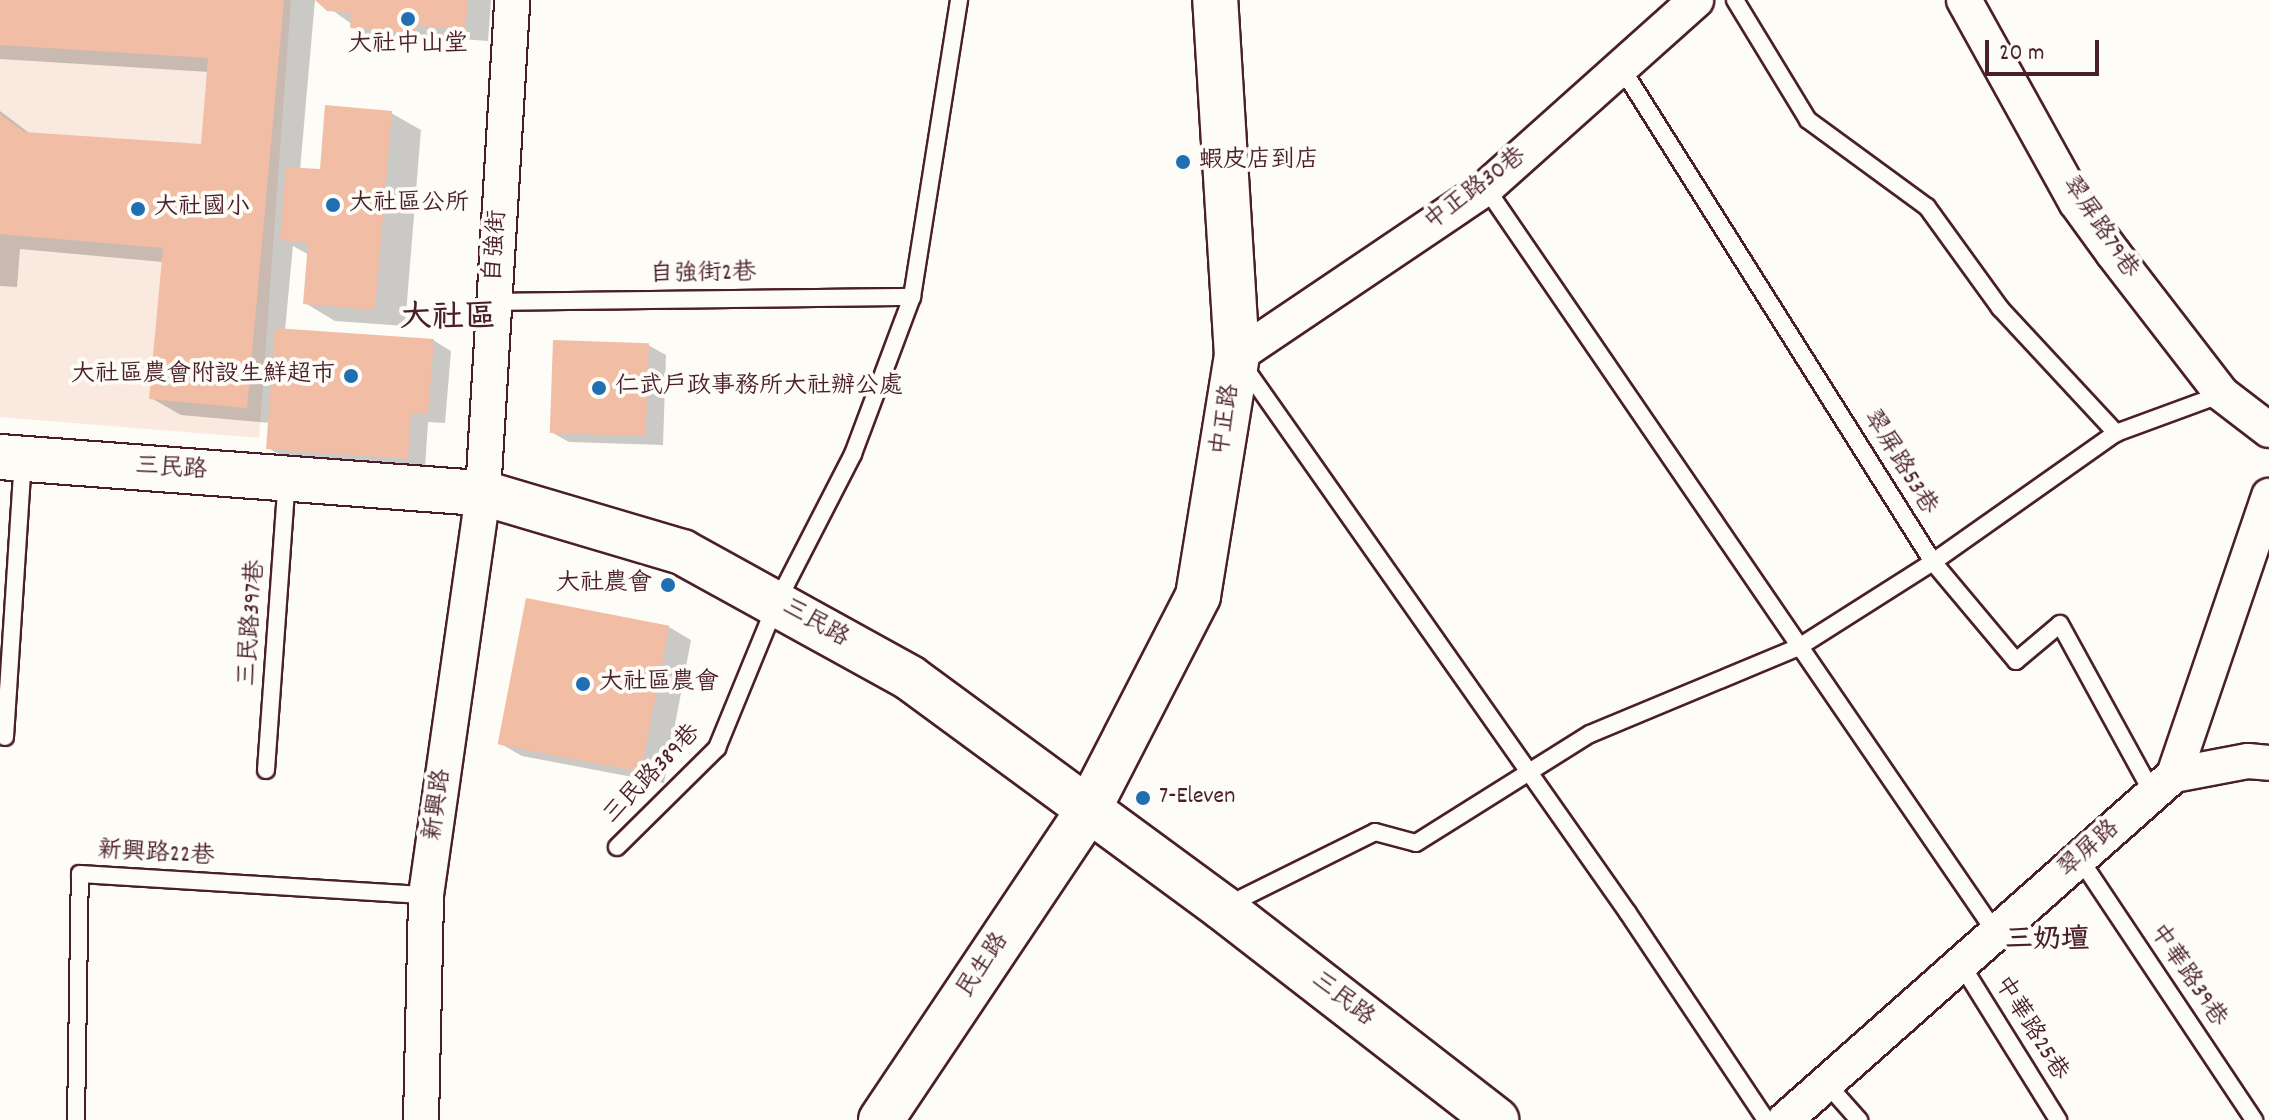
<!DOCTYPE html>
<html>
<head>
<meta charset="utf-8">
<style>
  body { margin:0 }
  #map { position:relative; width:2269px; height:1120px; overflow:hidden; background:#fdfcf7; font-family:Dekko,"LXGW WenKai TC",sans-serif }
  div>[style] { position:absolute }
  .built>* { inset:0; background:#fae9de }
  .shadow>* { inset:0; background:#0003 }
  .building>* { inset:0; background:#f2bda5; transform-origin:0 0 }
  .roads { filter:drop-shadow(2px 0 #4a1f2b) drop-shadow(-2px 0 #4a1f2b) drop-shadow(0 2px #4a1f2b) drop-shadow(0 -2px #4a1f2b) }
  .lane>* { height:16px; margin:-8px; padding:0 8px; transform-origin:8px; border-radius:8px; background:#fdfcf7 }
  .street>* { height:34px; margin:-17px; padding:0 17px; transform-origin:17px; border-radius:17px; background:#fdfcf7 }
  .secondary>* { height:44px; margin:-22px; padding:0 22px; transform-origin:22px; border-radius:22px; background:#fdfcf7 }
  .dots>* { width:22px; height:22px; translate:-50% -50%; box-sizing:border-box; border:4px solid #fdfcf7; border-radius:50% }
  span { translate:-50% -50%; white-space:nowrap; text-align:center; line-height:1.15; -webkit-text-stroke:8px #fdfcf7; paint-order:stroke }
  .poi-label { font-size:24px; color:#4a1f2b }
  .left { translate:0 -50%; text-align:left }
  .right { translate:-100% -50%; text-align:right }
  .street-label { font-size:24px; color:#4a1f2b }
  .quarter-label { font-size:28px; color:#4a1f2b; font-weight:700 }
  .district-label { font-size:32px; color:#4a1f2b; font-weight:700 }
  .scale { position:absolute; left:1985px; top:40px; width:114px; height:36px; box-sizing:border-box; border:4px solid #4a1f2b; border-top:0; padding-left:10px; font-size:24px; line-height:28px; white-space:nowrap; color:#4a1f2b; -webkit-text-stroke:6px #fdfcf7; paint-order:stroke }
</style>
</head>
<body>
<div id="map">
  <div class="built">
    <div style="clip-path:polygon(0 0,291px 0,259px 438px,0 417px)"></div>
  </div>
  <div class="shadow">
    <div style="clip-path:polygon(0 0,315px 0,300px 170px,321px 172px,391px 113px,421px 130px,405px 326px,335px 321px,305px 303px,309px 255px,293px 246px,285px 330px,433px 340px,451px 351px,445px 423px,428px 422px,425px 468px,286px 458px,268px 448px,270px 423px,181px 415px,151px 398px,163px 262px,20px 249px,17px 287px,0 286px,0 111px,32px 135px,203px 146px,209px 72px,0 59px)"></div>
    <div style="clip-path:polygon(318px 0,491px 0,488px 41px,437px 37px,437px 45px,374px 40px)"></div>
    <div style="clip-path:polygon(648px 345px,666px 355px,663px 445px,569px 442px,551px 432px)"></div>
    <div style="clip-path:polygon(669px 627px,691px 640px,664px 783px,522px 756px,499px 743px)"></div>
  </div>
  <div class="building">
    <div style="clip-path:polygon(0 0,284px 0,247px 408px,149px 399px,163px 248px,0 234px,0 114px,24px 132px,201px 144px,208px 58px,0 45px)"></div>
    <div style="clip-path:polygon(315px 0,468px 0,465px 29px,415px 26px,415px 34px,350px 28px,351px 13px,327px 11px)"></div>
    <div style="clip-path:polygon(325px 105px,392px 111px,375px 310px,303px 304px,308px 243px,280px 240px,286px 167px,320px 169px)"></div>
    <div style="clip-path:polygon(275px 328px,434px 339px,428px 414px,411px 414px,408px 459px,266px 449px)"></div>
    <div style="left:553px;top:340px;width:96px;height:93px;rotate:2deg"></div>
    <div style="left:526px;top:598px;width:146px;height:149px;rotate:11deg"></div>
  </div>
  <div class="roads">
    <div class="lane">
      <div style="left:1735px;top:0;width:140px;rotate:58.7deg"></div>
      <div style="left:1808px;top:120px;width:147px;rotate:36.2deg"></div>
      <div style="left:1927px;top:207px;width:125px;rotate:54.1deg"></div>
      <div style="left:2000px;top:308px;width:171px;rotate:47.1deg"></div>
      <div style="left:1621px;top:67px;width:585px;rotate:57.78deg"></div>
      <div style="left:1933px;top:562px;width:129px;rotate:50deg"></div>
      <div style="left:2016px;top:661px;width:57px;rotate:-40.1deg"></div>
      <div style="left:2060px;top:624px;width:194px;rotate:61.3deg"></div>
      <div style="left:1486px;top:188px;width:903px;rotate:55.61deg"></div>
      <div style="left:493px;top:302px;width:419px;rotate:-0.7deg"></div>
      <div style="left:1243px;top:365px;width:670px;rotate:54.91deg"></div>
      <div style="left:1628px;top:913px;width:249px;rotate:56.3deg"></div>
      <div style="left:5px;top:737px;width:277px;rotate:-86.3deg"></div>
      <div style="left:266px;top:770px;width:291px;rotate:-85.9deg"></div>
      <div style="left:617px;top:847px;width:141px;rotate:-44.7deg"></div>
      <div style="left:717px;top:748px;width:158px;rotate:-67.7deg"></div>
      <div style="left:777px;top:602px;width:166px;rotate:-62.8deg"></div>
      <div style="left:853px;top:454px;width:168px;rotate:-69.4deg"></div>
      <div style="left:912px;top:297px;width:301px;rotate:-81deg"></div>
      <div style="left:2080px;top:859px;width:314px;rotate:56.3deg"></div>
      <div style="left:1228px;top:905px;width:164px;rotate:-26.4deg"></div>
      <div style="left:1375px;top:832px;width:42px;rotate:15deg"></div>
      <div style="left:1416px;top:843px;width:205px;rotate:-32.1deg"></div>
      <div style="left:1590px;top:734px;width:226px;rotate:-22.6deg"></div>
      <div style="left:1799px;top:647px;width:159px;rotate:-32.4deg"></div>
      <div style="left:1933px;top:562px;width:224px;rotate:-35.2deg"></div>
      <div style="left:2116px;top:433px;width:113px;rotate:-20.2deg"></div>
      <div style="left:1961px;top:964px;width:184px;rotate:58.1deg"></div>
      <div style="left:1826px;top:1083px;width:50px;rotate:48.3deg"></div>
      <div style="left:76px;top:1120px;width:246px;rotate:-89.1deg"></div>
      <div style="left:80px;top:874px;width:347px;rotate:3.5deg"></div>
    </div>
    <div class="street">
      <div style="left:1964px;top:0;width:231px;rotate:61deg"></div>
      <div style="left:2076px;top:202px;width:63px;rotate:54deg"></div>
      <div style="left:2113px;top:253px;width:178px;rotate:52.3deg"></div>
      <div style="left:2222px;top:394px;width:59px;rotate:37.5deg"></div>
      <div style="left:1237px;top:356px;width:300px;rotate:-34deg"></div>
      <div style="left:1486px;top:188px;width:282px;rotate:-41.8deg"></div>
      <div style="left:2174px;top:775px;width:75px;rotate:-10.7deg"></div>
      <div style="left:2248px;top:761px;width:21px;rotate:5deg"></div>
      <div style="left:421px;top:1120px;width:225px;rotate:-88.7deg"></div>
      <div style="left:426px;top:895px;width:406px;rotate:-81.9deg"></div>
      <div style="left:483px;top:493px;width:494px;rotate:-86.6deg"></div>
      <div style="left:1785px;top:1120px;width:520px;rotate:-41.57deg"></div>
      <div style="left:2174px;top:775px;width:295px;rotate:-71.2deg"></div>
    </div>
    <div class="secondary">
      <div style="left:0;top:457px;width:484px;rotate:4.3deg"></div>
      <div style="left:483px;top:493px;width:208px;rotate:16.5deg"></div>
      <div style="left:682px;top:552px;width:260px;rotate:28.9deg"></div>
      <div style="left:910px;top:678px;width:388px;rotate:36.3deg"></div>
      <div style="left:1223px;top:908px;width:346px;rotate:37.8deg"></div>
      <div style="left:881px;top:1120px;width:371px;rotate:-56.2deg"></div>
      <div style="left:1087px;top:812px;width:243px;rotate:-62.8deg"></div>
      <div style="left:1198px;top:596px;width:243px;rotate:-80.8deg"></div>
      <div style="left:1237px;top:356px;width:357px;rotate:-93.5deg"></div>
    </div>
  </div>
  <div class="dots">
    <div style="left:408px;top:19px;background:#1f6fb2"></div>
    <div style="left:1183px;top:162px;background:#1f6fb2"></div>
    <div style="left:333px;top:205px;background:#1f6fb2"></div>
    <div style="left:138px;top:209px;background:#1f6fb2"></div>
    <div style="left:351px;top:376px;background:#1f6fb2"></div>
    <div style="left:599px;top:388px;background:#1f6fb2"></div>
    <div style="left:668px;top:585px;background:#1f6fb2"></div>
    <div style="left:583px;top:684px;background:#1f6fb2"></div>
    <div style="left:1143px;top:798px;background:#1f6fb2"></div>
  </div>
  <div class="poi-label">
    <span style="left:408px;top:46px">大社中山堂</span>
    <span class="left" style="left:1199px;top:162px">蝦皮店到店</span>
    <span class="left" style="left:349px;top:205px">大社區公所</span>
    <span class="left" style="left:154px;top:209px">大社國小</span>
    <span class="right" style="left:335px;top:376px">大社區農會附設生鮮超市</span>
    <span class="left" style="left:615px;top:388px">仁武戶政事務所大社辦公處</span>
    <span class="right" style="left:652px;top:585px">大社農會</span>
    <span class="left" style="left:599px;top:684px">大社區農會</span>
    <span class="left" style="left:1159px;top:798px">7-Eleven</span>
  </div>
  <div class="street-label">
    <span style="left:1476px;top:190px;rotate:-37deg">中正路30巷</span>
    <span style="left:2099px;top:228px;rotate:56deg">翠屏路79巷</span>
    <span style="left:497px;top:246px;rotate:-86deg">自強街</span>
    <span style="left:703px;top:275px;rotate:-1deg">自強街2巷</span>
    <span style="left:1227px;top:420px;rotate:-81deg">中正路</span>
    <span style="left:1899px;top:463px;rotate:58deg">翠屏路53巷</span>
    <span style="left:171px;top:470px;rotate:4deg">三民路</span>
    <span style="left:253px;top:623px;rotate:-86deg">三民路397巷</span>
    <span style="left:815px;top:624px;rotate:30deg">三民路</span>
    <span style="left:653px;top:775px;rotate:-46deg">三民路389巷</span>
    <span style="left:439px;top:805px;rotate:-82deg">新興路</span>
    <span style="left:2090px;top:850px;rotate:-42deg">翠屏路</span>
    <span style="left:156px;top:855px;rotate:3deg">新興路22巷</span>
    <span style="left:984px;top:966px;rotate:-56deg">民生路</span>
    <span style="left:2187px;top:976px;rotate:56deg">中華路39巷</span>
    <span style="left:1342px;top:1000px;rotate:38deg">三民路</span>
    <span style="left:2030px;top:1029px;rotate:58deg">中華路25巷</span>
  </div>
  <div class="quarter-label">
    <span style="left:2047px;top:942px">三奶壇</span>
  </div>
  <div class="district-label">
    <span style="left:448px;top:320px">大社區</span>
  </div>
  <div class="scale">20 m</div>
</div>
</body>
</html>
